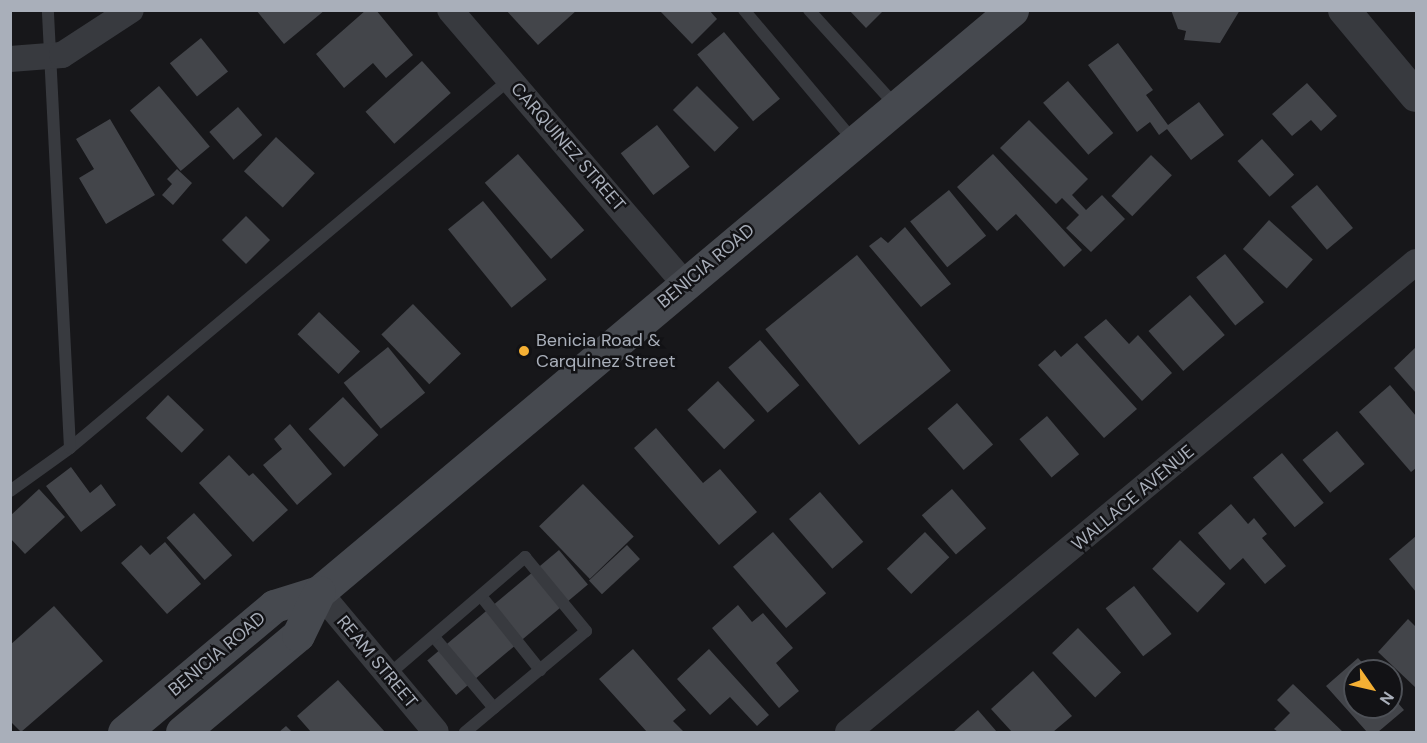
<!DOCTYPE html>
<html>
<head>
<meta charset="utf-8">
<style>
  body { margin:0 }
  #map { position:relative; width:1427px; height:743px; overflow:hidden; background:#17171a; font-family:"DM Sans",sans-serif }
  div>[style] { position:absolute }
  .building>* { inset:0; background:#43454a; transform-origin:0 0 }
  .service>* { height:12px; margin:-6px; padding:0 6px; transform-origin:6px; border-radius:6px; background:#383a3f }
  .minor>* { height:26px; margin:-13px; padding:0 13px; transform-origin:13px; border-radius:13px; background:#383a3f }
  .tertiary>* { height:32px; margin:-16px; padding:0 16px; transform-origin:16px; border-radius:16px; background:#383a3f }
  .secondary>* { height:33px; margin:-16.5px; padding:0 16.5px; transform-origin:16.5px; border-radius:16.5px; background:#46494f }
  .dots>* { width:16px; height:16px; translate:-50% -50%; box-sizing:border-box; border:3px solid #121215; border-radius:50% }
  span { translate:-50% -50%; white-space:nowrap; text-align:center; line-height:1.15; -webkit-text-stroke:5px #121215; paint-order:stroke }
  .street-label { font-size:18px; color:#a9afba }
  .poi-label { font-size:18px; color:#a9afba }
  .left { translate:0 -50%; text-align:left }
  .frame { position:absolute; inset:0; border:12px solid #a9afba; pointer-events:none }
  .north { position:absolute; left:1343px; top:659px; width:60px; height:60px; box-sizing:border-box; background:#121215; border:2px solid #4e5157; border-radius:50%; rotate:124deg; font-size:16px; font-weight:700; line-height:24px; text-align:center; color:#a9afba }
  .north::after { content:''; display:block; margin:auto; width:21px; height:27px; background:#f5b034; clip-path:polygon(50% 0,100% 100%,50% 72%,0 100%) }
</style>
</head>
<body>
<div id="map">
  <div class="building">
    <div style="clip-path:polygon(256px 10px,325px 10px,284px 44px)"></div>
    <div style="clip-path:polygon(366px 10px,376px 10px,413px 55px,386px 78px,373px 63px,344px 88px,316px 54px)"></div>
    <div style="clip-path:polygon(506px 10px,577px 10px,538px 45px)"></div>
    <div style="clip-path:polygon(659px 10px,709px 10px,717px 19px,692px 44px)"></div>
    <div style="clip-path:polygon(849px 10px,884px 10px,866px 28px)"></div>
    <div style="clip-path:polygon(1171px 10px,1240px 10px,1220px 43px,1184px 40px,1186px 31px,1178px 29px)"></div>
    <div style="left:724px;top:32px;width:87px;height:35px;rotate:50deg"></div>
    <div style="left:201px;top:38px;width:43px;height:40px;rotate:51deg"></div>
    <div style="clip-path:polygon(1118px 43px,1153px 90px,1146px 95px,1168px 125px,1199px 102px,1224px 135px,1191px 160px,1167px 129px,1159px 135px,1150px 122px,1137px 132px,1088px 65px)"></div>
    <div style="left:422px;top:61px;width:43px;height:76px;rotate:48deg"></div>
    <div style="left:1068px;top:81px;width:69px;height:33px;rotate:49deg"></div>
    <div style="clip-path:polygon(1307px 83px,1337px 116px,1321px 131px,1311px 120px,1292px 136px,1272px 114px)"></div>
    <div style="left:159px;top:86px;width:79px;height:38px;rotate:50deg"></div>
    <div style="left:697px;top:86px;width:59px;height:34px;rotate:45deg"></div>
    <div style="left:238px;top:107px;width:37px;height:38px;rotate:49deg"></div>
    <div style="clip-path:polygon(110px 119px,155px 195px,106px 224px,79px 178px,94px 169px,76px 139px)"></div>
    <div style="clip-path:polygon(1029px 120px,1088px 179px,1072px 195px,1086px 210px,1102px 195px,1125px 219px,1091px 252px,1066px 228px,1079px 215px,1062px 198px,1056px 204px,1000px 148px)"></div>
    <div style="left:657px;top:125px;width:53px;height:46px;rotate:52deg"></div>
    <div style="left:276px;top:137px;width:53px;height:47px;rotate:43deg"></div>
    <div style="left:1262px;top:139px;width:48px;height:33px;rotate:48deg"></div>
    <div style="left:518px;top:154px;width:101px;height:44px;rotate:49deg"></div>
    <div style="clip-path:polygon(993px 154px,1082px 250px,1064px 267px,1016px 214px,997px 231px,957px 187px)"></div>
    <div style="left:1151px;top:155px;width:29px;height:57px;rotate:44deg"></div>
    <div style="clip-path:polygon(177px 169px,192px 183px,173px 205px,162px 195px,172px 184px,167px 179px)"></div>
    <div style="left:1317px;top:185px;width:56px;height:34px;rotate:50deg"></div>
    <div style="left:949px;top:190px;width:59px;height:50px;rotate:51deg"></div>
    <div style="left:483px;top:201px;width:101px;height:45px;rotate:51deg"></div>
    <div style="left:246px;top:216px;width:34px;height:34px;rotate:45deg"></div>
    <div style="left:1269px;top:220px;width:59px;height:39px;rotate:42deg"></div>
    <div style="clip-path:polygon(905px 227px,951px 284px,921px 307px,869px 246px,881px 237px,888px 243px)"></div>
    <div style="left:1225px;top:254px;width:62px;height:37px;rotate:51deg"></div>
    <div style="left:857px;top:255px;width:149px;height:118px;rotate:51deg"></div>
    <div style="left:1190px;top:295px;width:53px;height:55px;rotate:49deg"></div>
    <div style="left:413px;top:304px;width:69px;height:44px;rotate:46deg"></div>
    <div style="left:319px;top:312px;width:57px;height:31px;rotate:44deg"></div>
    <div style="clip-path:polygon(1106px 319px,1129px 344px,1138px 335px,1172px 373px,1142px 401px,1084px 337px)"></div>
    <div style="left:760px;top:340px;width:60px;height:42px;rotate:49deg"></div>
    <div style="clip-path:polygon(1077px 343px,1137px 409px,1104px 438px,1038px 365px,1055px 350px,1061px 357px)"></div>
    <div style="left:388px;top:347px;width:59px;height:57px;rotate:51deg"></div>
    <div style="clip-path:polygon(1416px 347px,1416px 393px,1394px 368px)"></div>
    <div style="left:718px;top:381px;width:54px;height:42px;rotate:47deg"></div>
    <div style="clip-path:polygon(1390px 385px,1416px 416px,1416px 468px,1411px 472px,1359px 412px)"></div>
    <div style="left:168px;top:395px;width:50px;height:32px;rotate:44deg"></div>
    <div style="left:343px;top:397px;width:52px;height:47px;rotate:47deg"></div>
    <div style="left:957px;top:403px;width:55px;height:39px;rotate:49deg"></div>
    <div style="left:1047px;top:416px;width:50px;height:36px;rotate:50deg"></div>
    <div style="clip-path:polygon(290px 424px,332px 474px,297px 505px,263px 465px,282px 449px,274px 439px)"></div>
    <div style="clip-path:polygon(656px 428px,703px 483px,720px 469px,757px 512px,719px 545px,634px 448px)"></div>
    <div style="left:1337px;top:431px;width:43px;height:45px;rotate:50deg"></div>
    <div style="left:1282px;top:453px;width:65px;height:38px;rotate:50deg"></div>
    <div style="clip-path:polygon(229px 455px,249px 476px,253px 473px,288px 510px,253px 542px,199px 483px)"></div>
    <div style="clip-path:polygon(71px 467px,90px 493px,101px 484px,116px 505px,81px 532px,46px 486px)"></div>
    <div style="left:583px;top:484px;width:73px;height:61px;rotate:46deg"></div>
    <div style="clip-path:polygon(39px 489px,65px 517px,25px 554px,10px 538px,10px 516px)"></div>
    <div style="left:952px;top:489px;width:52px;height:40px;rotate:49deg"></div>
    <div style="left:820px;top:492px;width:66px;height:41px;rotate:49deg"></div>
    <div style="clip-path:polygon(1231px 504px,1248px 524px,1254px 518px,1267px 534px,1262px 538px,1286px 566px,1265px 584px,1243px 558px,1230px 570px,1198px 533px)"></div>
    <div style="left:194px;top:513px;width:57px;height:37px;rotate:48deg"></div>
    <div style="left:773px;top:532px;width:81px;height:53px;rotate:49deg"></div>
    <div style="left:925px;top:532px;width:35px;height:53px;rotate:46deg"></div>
    <div style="clip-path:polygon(1416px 536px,1416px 592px,1389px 559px)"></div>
    <div style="left:1180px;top:540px;width:63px;height:40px;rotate:44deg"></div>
    <div style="clip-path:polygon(165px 542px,201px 584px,167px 614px,121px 563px,141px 545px,150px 555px)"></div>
    <div style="left:627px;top:545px;width:19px;height:52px;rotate:47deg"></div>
    <div style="left:559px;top:550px;width:45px;height:172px;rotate:50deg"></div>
    <div style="left:1134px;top:586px;width:61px;height:36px;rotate:52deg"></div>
    <div style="clip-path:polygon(738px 605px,752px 622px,763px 613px,793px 648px,776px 663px,799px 691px,779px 708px,712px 628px)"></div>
    <div style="clip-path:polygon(54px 606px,103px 661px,21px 732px,10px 721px,10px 645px)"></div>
    <div style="clip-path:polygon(1408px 619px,1416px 627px,1416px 688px,1378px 652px)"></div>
    <div style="left:1078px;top:628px;width:62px;height:36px;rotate:46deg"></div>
    <div style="clip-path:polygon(633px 649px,686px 710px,673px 721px,684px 732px,647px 732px,599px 679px)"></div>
    <div style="clip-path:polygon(709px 649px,769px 715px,757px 726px,730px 697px,710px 715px,677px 679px)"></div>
    <div style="clip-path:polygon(1358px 658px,1370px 671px,1355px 671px,1355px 707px,1391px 707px,1391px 695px,1404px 710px,1378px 732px,1367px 732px,1326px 686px)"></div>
    <div style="clip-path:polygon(1033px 671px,1072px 716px,1053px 732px,1012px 732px,991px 709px)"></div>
    <div style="clip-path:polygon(338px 680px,385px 732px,311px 732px,297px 716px)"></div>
    <div style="clip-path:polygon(1293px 684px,1343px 732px,1278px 732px,1274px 729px,1290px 713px,1277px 700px)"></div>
    <div style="clip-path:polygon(978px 710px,997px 732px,953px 732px)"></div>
    <div style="clip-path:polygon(286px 726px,292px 732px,279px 732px)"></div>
  </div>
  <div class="service">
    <div style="left:744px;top:10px;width:171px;rotate:50deg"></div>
    <div style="left:809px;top:10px;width:128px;rotate:47.8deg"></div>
    <div style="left:70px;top:448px;width:573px;rotate:-39.97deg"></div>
    <div style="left:10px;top:491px;width:74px;rotate:-35.6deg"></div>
    <div style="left:70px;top:448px;width:439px;rotate:-92.9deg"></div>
    <div style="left:481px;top:596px;width:95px;rotate:51.4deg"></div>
    <div style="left:434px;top:637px;width:93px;rotate:49.8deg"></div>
    <div style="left:388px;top:675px;width:181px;rotate:-40.7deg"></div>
    <div style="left:525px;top:557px;width:96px;rotate:50.5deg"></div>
    <div style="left:586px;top:631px;width:158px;rotate:140.1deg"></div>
  </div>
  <div class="minor">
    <div style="left:450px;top:10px;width:361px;rotate:49.4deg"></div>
    <div style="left:10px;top:59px;width:52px;rotate:-4.4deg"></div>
    <div style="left:62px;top:55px;width:82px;rotate:-33.1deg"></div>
    <div style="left:319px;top:592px;width:182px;rotate:50.1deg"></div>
    <div style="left:848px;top:732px;width:737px;rotate:-39.61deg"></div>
  </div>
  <div class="tertiary">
    <div style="left:1344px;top:10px;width:112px;rotate:50.1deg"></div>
  </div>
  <div class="secondary">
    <div style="left:124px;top:732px;width:196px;rotate:-40deg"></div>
    <div style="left:274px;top:606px;width:47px;rotate:-17.3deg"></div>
    <div style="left:319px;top:592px;width:905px;rotate:-40.02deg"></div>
    <div style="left:182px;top:732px;width:151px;rotate:-39.9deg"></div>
    <div style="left:298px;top:635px;width:48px;rotate:-64deg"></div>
  </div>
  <div class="dots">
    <div style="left:524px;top:351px;background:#f5b034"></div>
  </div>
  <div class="street-label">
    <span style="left:568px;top:147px;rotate:49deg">CARQUINEZ STREET</span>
    <span style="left:706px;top:266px;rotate:-40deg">BENICIA ROAD</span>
    <span style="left:1133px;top:498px;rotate:-40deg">WALLACE AVENUE</span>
    <span style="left:217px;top:654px;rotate:-40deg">BENICIA ROAD</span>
    <span style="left:377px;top:662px;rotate:50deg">REAM STREET</span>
  </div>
  <div class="poi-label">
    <span class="left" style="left:536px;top:351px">Benicia Road &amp;<br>Carquinez Street</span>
  </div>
  <div class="frame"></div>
  <div class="north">N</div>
</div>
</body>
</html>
